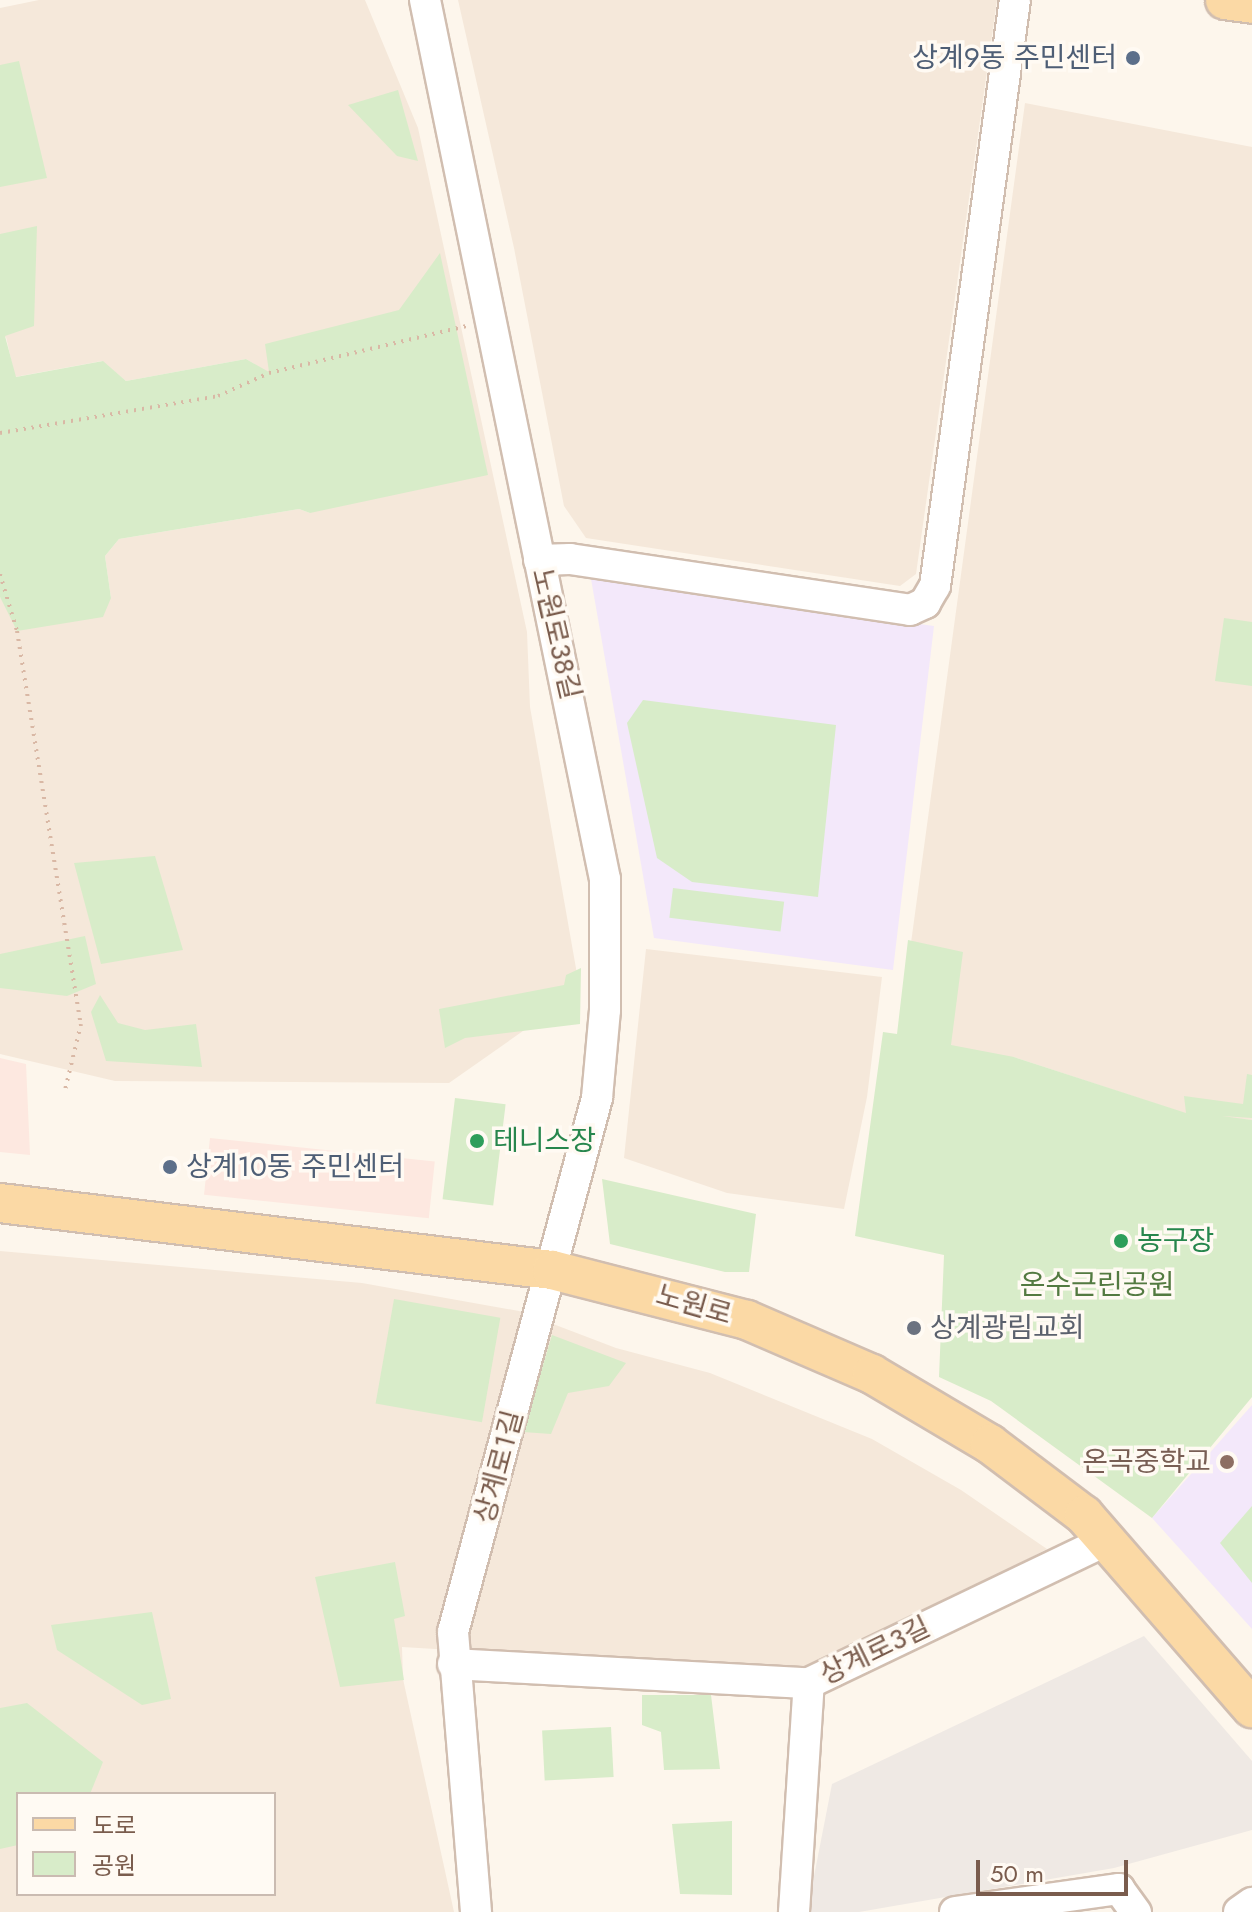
<!DOCTYPE html>
<html>
<head>
<meta charset="utf-8">
<style>
  body { margin:0 }
  #map { position:relative; width:1252px; height:1912px; overflow:hidden; background:#fdf6ec; font-family:Jost,"Noto Sans KR",sans-serif }
  div>[style] { position:absolute }
  .residential>* { inset:0; background:#f5e8da }
  .commercial>* { inset:0; background:#fde8e0; transform-origin:0 0 }
  .industrial>* { inset:0; background:#efe9e4 }
  .education>* { inset:0; background:#f3e8fa }
  .green>* { inset:0; background:#d8ecc9; transform-origin:0 0 }
  .path>* { height:4px; margin-top:-2px; transform-origin:0; background:repeating-linear-gradient(90deg,#d9b8a5 0 2px,transparent 0 8px) }
  .roads { filter:drop-shadow(2px 0 #d1beb0) drop-shadow(-2px 0 #d1beb0) drop-shadow(0 2px #d1beb0) drop-shadow(0 -2px #d1beb0) }
  .minor>* { height:30px; margin:-15px; padding:0 15px; transform-origin:15px; border-radius:15px; background:#fff }
  .major>* { height:38px; margin:-19px; padding:0 19px; transform-origin:19px; border-radius:19px; background:#fbd9a5 }
  .dots>* { width:22px; height:22px; translate:-50% -50%; box-sizing:border-box; border:4px solid #fffaf3; border-radius:50% }
  span { translate:-50% -50%; white-space:nowrap; text-align:center; line-height:1.15; -webkit-text-stroke:7px #fffaf3; paint-order:stroke }
  .service-label { font-size:28px; color:#4e5e75 }
  .right { translate:-100% -50%; text-align:right }
  .left { translate:0 -50%; text-align:left }
  .street-label { font-size:28px; color:#7a5c4d }
  .leisure-label { font-size:28px; color:#27864d }
  .park-label { font-size:28px; color:#537a41 }
  .worship-label { font-size:28px; color:#5b616d }
  .education-label { font-size:28px; color:#785e54 }
  .legend { position:absolute; left:16px; top:1792px; width:260px; height:104px; box-sizing:border-box; background:#fffaf3; border:2px solid #cabbb1; margin:0; padding:10px 14px; list-style:none; font-size:24px; color:#7a5c4d }
  .legend li { display:flex; align-items:center; gap:16px; height:40px }
  .legend b { width:40px; border:2px solid #cabbb1 }
  .scale { position:absolute; left:976px; top:1860px; width:152px; height:36px; box-sizing:border-box; border:4px solid #7a5c4d; border-top:0; padding-left:10px; font-size:24px; line-height:28px; white-space:nowrap; color:#7a5c4d; -webkit-text-stroke:6px #fffaf3; paint-order:stroke }
</style>
</head>
<body>
<div id="map">
  <div class="residential">
    <div style="clip-path:polygon(39px 0,365px 0,418px 128px,527px 632px,530px 707px,580px 991px,449px 1083px,115px 1081px,0 1054px,0 597px,6px 603px,111px 598px,105px 556px,119px 539px,299px 509px,310px 513px,269px 373px,246px 359px,126px 381px,102px 361px,15px 377px,6px 337px,0 338px,0 8px)"></div>
    <div style="clip-path:polygon(458px 0,997px 0,916px 574px,900px 586px,586px 538px,564px 506px,514px 248px)"></div>
    <div style="clip-path:polygon(1025px 103px,1252px 147px,1252px 1120px,1187px 1114px,1014px 1057px,889px 1105px)"></div>
    <div style="clip-path:polygon(646px 949px,882px 977px,867px 1097px,844px 1209px,727px 1193px,624px 1158px)"></div>
    <div style="clip-path:polygon(evenodd,0 1251px,362px 1283px,519px 1311px,616px 1348px,710px 1373px,872px 1439px,961px 1490px,1047px 1549px,810px 1672px,402px 1647px,403px 1679px,454px 1912px,0 1912px,0 1251px,18px 1794px,274px 1794px,274px 1894px,18px 1894px,18px 1794px)"></div>
  </div>
  <div class="commercial">
    <div style="clip-path:polygon(0 1058px,26px 1064px,30px 1155px,0 1152px)"></div>
    <div style="left:210px;top:1138px;width:226px;height:57px;rotate:6deg"></div>
  </div>
  <div class="industrial">
    <div style="clip-path:polygon(1144px 1636px,1252px 1761px,1252px 1830px,1114px 1868px,859px 1912px,807px 1912px,832px 1784px)"></div>
  </div>
  <div class="education">
    <div style="clip-path:polygon(591px 579px,934px 626px,893px 970px,654px 938px)"></div>
    <div style="clip-path:polygon(1252px 1405px,1252px 1629px,1152px 1518px)"></div>
  </div>
  <div class="green">
    <div style="clip-path:polygon(19px 61px,47px 178px,0 187px,0 65px)"></div>
    <div style="clip-path:polygon(398px 90px,418px 161px,397px 156px,348px 105px)"></div>
    <div style="clip-path:polygon(37px 226px,34px 326px,5px 336px,16px 377px,103px 361px,126px 381px,246px 359px,269px 372px,265px 344px,399px 310px,440px 253px,488px 475px,310px 513px,299px 509px,119px 539px,105px 556px,111px 598px,103px 617px,17px 631px,0 597px,0 234px)"></div>
    <div style="clip-path:polygon(1224px 618px,1252px 622px,1252px 686px,1215px 681px)"></div>
    <div style="clip-path:polygon(643px 700px,836px 725px,818px 897px,692px 882px,657px 858px,627px 723px)"></div>
    <div style="clip-path:polygon(155px 856px,183px 950px,101px 964px,74px 863px)"></div>
    <div style="left:673px;top:888px;width:112px;height:30px;rotate:7deg"></div>
    <div style="clip-path:polygon(85px 936px,96px 984px,67px 996px,0 988px,0 954px)"></div>
    <div style="clip-path:polygon(908px 940px,963px 952px,951px 1045px,1014px 1057px,1186px 1113px,1184px 1096px,1243px 1104px,1247px 1074px,1252px 1075px,1252px 1118px,1222px 1116px,1252px 1120px,1252px 1397px,1152px 1518px,991px 1401px,939px 1377px,944px 1255px,855px 1236px,883px 1032px,897px 1034px)"></div>
    <div style="clip-path:polygon(581px 968px,580px 1024px,465px 1038px,445px 1048px,439px 1009px,564px 985px,566px 975px)"></div>
    <div style="clip-path:polygon(100px 995px,118px 1023px,145px 1030px,196px 1024px,202px 1067px,106px 1061px,91px 1012px)"></div>
    <div style="left:455px;top:1098px;width:51px;height:102px;rotate:7deg"></div>
    <div style="clip-path:polygon(602px 1179px,756px 1214px,749px 1272px,725px 1272px,610px 1244px)"></div>
    <div style="left:394px;top:1299px;width:108px;height:106px;rotate:10deg"></div>
    <div style="clip-path:polygon(552px 1335px,626px 1363px,609px 1386px,568px 1393px,551px 1434px,523px 1432px)"></div>
    <div style="clip-path:polygon(1252px 1506px,1252px 1583px,1220px 1543px)"></div>
    <div style="clip-path:polygon(395px 1562px,405px 1616px,394px 1619px,404px 1680px,340px 1687px,315px 1577px)"></div>
    <div style="clip-path:polygon(152px 1612px,171px 1699px,142px 1705px,57px 1650px,51px 1625px)"></div>
    <div style="clip-path:polygon(642px 1695px,711px 1695px,720px 1769px,664px 1770px,661px 1732px,642px 1725px)"></div>
    <div style="clip-path:polygon(27px 1703px,103px 1762px,90px 1794px,18px 1794px,18px 1845px,0 1849px,0 1708px)"></div>
    <div style="left:611px;top:1727px;width:50px;height:69px;rotate:87deg"></div>
    <div style="clip-path:polygon(732px 1821px,732px 1895px,680px 1894px,672px 1824px)"></div>
  </div>
  <div class="path">
    <div style="left:0;top:433px;width:221px;rotate:-9.6deg"></div>
    <div style="left:218px;top:396px;width:56px;rotate:-24.3deg"></div>
    <div style="left:269px;top:373px;width:203px;rotate:-13.4deg"></div>
    <div style="left:0;top:574px;width:59px;rotate:73.4deg"></div>
    <div style="left:17px;top:631px;width:398px;rotate:80.8deg"></div>
    <div style="left:81px;top:1024px;width:68px;rotate:103.6deg"></div>
  </div>
  <div class="roads">
    <div class="minor">
      <div style="left:425px;top:0;width:897px;rotate:78.43deg"></div>
      <div style="left:605px;top:879px;width:131px;rotate:90deg"></div>
      <div style="left:605px;top:1010px;width:88px;rotate:95.2deg"></div>
      <div style="left:597px;top:1098px;width:553px;rotate:105.09deg"></div>
      <div style="left:453px;top:1632px;width:281px;rotate:85.3deg"></div>
      <div style="left:539px;top:560px;width:31px;rotate:-2deg"></div>
      <div style="left:570px;top:559px;width:344px;rotate:8.5deg"></div>
      <div style="left:910px;top:610px;width:17px;rotate:-25deg"></div>
      <div style="left:925px;top:603px;width:20px;rotate:-60deg"></div>
      <div style="left:935px;top:586px;width:591px;rotate:-82.23deg"></div>
      <div style="left:453px;top:1664px;width:357px;rotate:3.1deg"></div>
      <div style="left:809px;top:1683px;width:328px;rotate:-25.6deg"></div>
      <div style="left:794px;top:1912px;width:229px;rotate:-86.3deg"></div>
      <div style="left:955px;top:1912px;width:166px;rotate:-8deg"></div>
      <div style="left:1119px;top:1889px;width:29px;rotate:54deg"></div>
      <div style="left:1239px;top:1912px;width:16px;rotate:-35deg"></div>
    </div>
    <div class="major">
      <div style="left:1225px;top:0;width:27px;rotate:8deg"></div>
      <div style="left:0;top:1203px;width:556px;rotate:6.92deg"></div>
      <div style="left:552px;top:1270px;width:201px;rotate:14.4deg"></div>
      <div style="left:747px;top:1320px;width:136px;rotate:23.4deg"></div>
      <div style="left:872px;top:1374px;width:137px;rotate:30.7deg"></div>
      <div style="left:990px;top:1444px;width:118px;rotate:37.1deg"></div>
      <div style="left:1084px;top:1515px;width:256px;rotate:49deg"></div>
    </div>
  </div>
  <div class="dots">
    <div style="left:1133px;top:58px;background:#5c6f8a"></div>
    <div style="left:477px;top:1141px;background:#2e9e5b"></div>
    <div style="left:170px;top:1167px;background:#5c6f8a"></div>
    <div style="left:1121px;top:1241px;background:#2e9e5b"></div>
    <div style="left:914px;top:1328px;background:#6b7280"></div>
    <div style="left:1227px;top:1462px;background:#8d6e63"></div>
  </div>
  <div class="service-label">
    <span class="right" style="left:1117px;top:58px">상계9동 주민센터</span>
    <span class="left" style="left:186px;top:1167px">상계10동 주민센터</span>
  </div>
  <div class="street-label">
    <span style="left:556px;top:634px;rotate:77deg">노원로38길</span>
    <span style="left:694px;top:1305px;rotate:16deg">노원로</span>
    <span style="left:499px;top:1467px;rotate:-75deg">상계로1길</span>
    <span style="left:875px;top:1651px;rotate:-26deg">상계로3길</span>
  </div>
  <div class="leisure-label">
    <span class="left" style="left:493px;top:1141px">테니스장</span>
    <span class="left" style="left:1137px;top:1241px">농구장</span>
  </div>
  <div class="park-label">
    <span style="left:1097px;top:1285px">온수근린공원</span>
  </div>
  <div class="worship-label">
    <span class="left" style="left:930px;top:1328px">상계광림교회</span>
  </div>
  <div class="education-label">
    <span class="right" style="left:1211px;top:1462px">온곡중학교</span>
  </div>
  <ul class="legend">
  <li><b style="height:10px;background:#fbd9a5"></b>도로</li>
  <li><b style="height:22px;background:#d8ecc9"></b>공원</li>
  </ul>
  <div class="scale">50 m</div>
</div>
</body>
</html>
